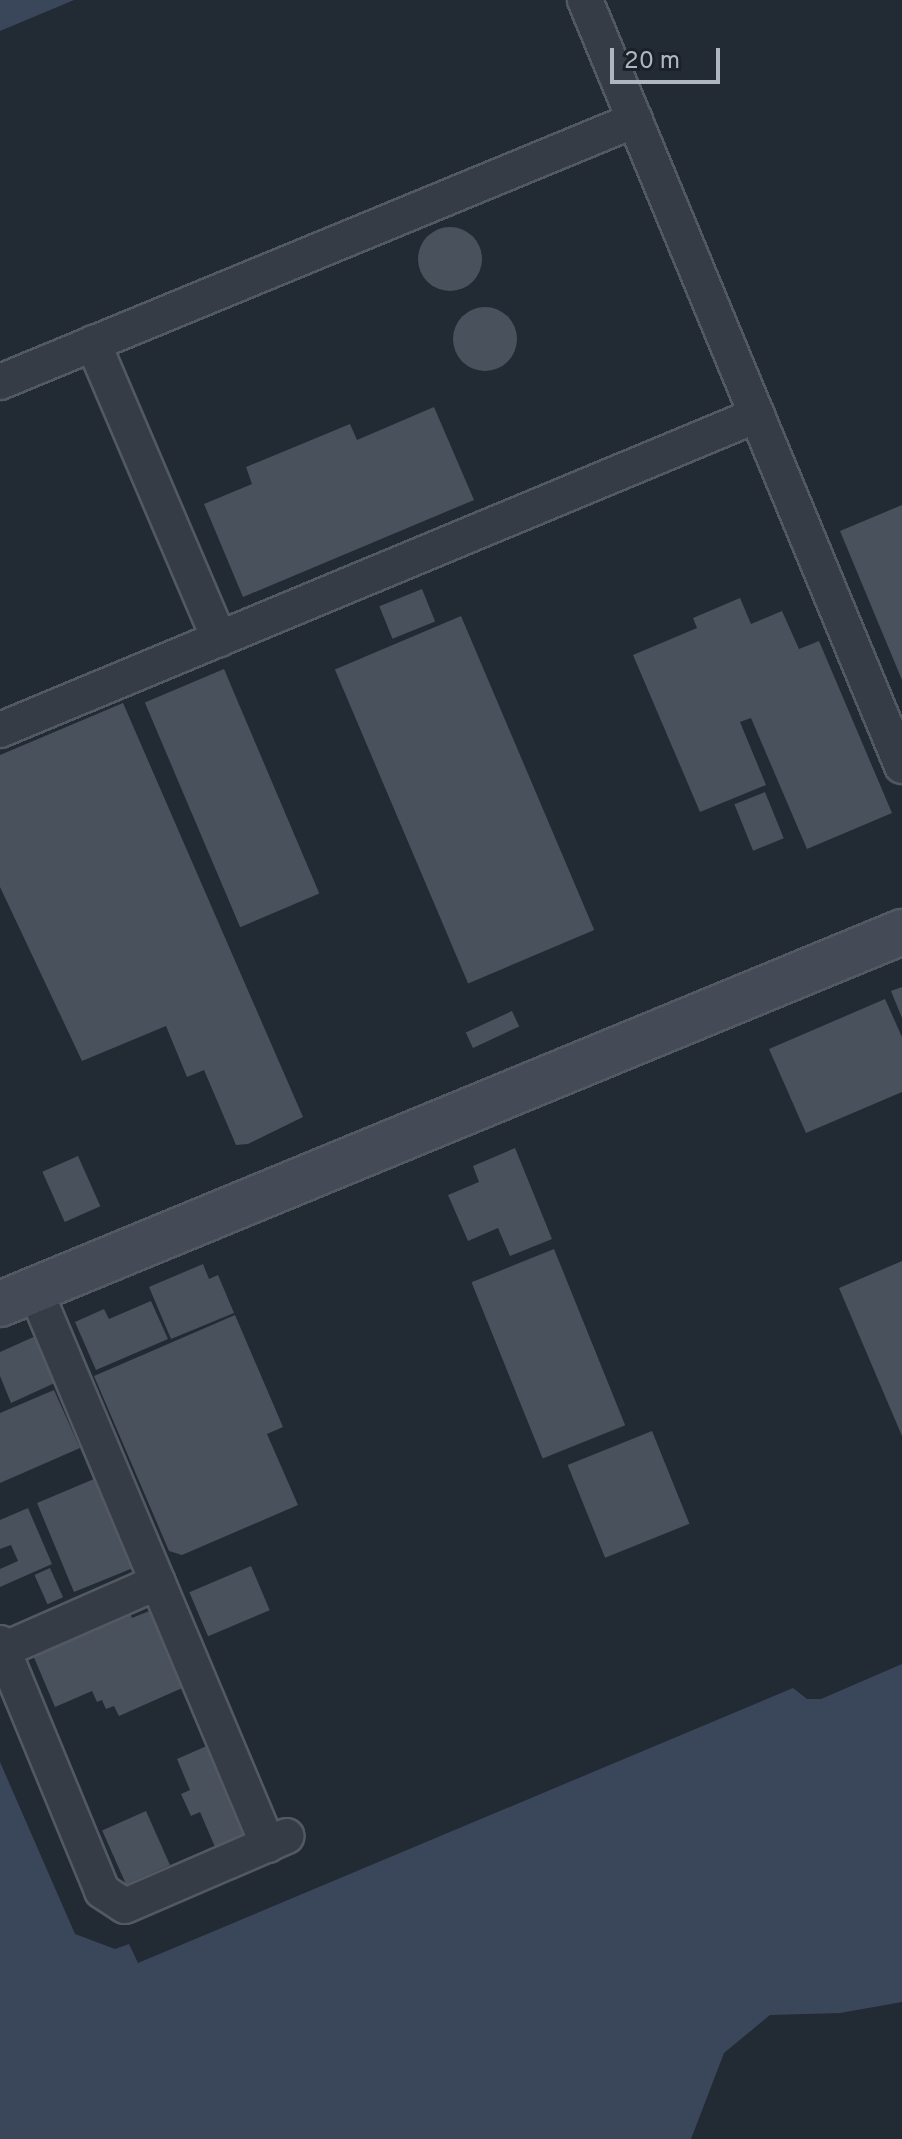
<!DOCTYPE html>
<html>
<head>
<meta charset="utf-8">
<style>
  body { margin:0 }
  #map { position:relative; width:902px; height:2139px; overflow:hidden; background:#222a34; font-family:Overpass,sans-serif }
  div>[style] { position:absolute }
  .water>* { inset:0; background:#3a475b }
  .building>* { inset:0; background:#49515d; transform-origin:0 0 }
  .round { border-radius:50% }
  .roads { filter:drop-shadow(2px 0 #535962) drop-shadow(-2px 0 #535962) drop-shadow(0 2px #535962) drop-shadow(0 -2px #535962) }
  .street>* { height:34px; margin:-17px; padding:0 17px; transform-origin:17px; border-radius:17px; background:#363c45 }
  .secondary>* { height:44px; margin:-22px; padding:0 22px; transform-origin:22px; border-radius:22px; background:#444b57 }
  span { translate:-50% -50%; white-space:nowrap; text-align:center; line-height:1.15; -webkit-text-stroke:6px #1b2129; paint-order:stroke }
  .scale { position:absolute; left:610px; top:48px; width:110px; height:36px; box-sizing:border-box; border:4px solid #b0b6c1; border-top:0; padding-left:10px; font-size:24px; line-height:28px; white-space:nowrap; color:#b0b6c1; -webkit-text-stroke:6px #1b2129; paint-order:stroke }
</style>
</head>
<body>
<div id="map">
  <div class="water">
    <div style="clip-path:polygon(0 0,74px 0,0 31px)"></div>
    <div style="clip-path:polygon(902px 1664px,902px 2002px,840px 2013px,770px 2015px,724px 2053px,691px 2139px,0 2139px,0 1762px,75px 1934px,115px 1949px,129px 1944px,138px 1963px,793px 1688px,807px 1699px,821px 1699px)"></div>
  </div>
  <div class="building">
    <div class="round" style="left:418px;top:227px;width:64px;height:64px"></div>
    <div class="round" style="left:453px;top:307px;width:64px;height:64px"></div>
    <div style="clip-path:polygon(434px 407px,474px 500px,243px 597px,204px 504px,252px 484px,246px 467px,350px 424px,357px 440px)"></div>
    <div style="clip-path:polygon(902px 505px,902px 680px,840px 531px)"></div>
    <div style="left:422px;top:589px;width:35px;height:46px;rotate:68deg"></div>
    <div style="clip-path:polygon(740px 598px,751px 624px,782px 611px,799px 649px,819px 641px,892px 813px,807px 849px,751px 718px,740px 722px,766px 785px,700px 812px,633px 655px,697px 628px,693px 618px)"></div>
    <div style="left:461px;top:616px;width:341px;height:137px;rotate:67deg"></div>
    <div style="left:224px;top:669px;width:244px;height:86px;rotate:67deg"></div>
    <div style="clip-path:polygon(123px 703px,303px 1117px,248px 1144px,236px 1145px,204px 1070px,187px 1077px,166px 1026px,82px 1061px,0 887px,0 755px)"></div>
    <div style="left:765px;top:792px;width:50px;height:33px;rotate:68deg"></div>
    <div style="clip-path:polygon(902px 987px,902px 1018px,891px 991px)"></div>
    <div style="clip-path:polygon(885px 999px,902px 1037px,902px 1092px,806px 1133px,769px 1049px)"></div>
    <div style="left:512px;top:1011px;width:17px;height:51px;rotate:65deg"></div>
    <div style="clip-path:polygon(515px 1148px,552px 1239px,510px 1256px,498px 1228px,468px 1241px,448px 1195px,479px 1182px,473px 1166px)"></div>
    <div style="left:78px;top:1156px;width:55px;height:39px;rotate:66deg"></div>
    <div style="left:554px;top:1249px;width:190px;height:89px;rotate:68deg"></div>
    <div style="clip-path:polygon(902px 1261px,902px 1436px,839px 1288px)"></div>
    <div style="clip-path:polygon(203px 1264px,209px 1279px,218px 1275px,234px 1313px,171px 1339px,149px 1287px)"></div>
    <div style="clip-path:polygon(151px 1301px,168px 1339px,96px 1370px,75px 1322px,104px 1309px,109px 1319px)"></div>
    <div style="clip-path:polygon(235px 1315px,283px 1427px,267px 1434px,298px 1505px,182px 1555px,169px 1551px,94px 1376px)"></div>
    <div style="clip-path:polygon(38px 1335px,59px 1381px,11px 1403px,0 1376px,0 1352px)"></div>
    <div style="clip-path:polygon(54px 1390px,80px 1448px,0 1483px,0 1413px)"></div>
    <div style="left:652px;top:1431px;width:100px;height:91px;rotate:68deg"></div>
    <div style="clip-path:polygon(94px 1479px,120px 1541px,126px 1538px,138px 1566px,74px 1592px,37px 1503px)"></div>
    <div style="clip-path:polygon(28px 1508px,52px 1564px,0 1587px,0 1569px,18px 1561px,11px 1545px,0 1549px,0 1520px)"></div>
    <div style="left:251px;top:1566px;width:48px;height:67px;rotate:67deg"></div>
    <div style="left:50px;top:1568px;width:32px;height:17px;rotate:66deg"></div>
    <div style="clip-path:polygon(164px 1605px,198px 1681px,119px 1716px,114px 1706px,106px 1709px,102px 1700px,97px 1702px,92px 1691px,55px 1707px,30px 1648px,127px 1606px,132px 1618px)"></div>
    <div style="clip-path:polygon(218px 1741px,256px 1830px,215px 1847px,200px 1812px,191px 1816px,181px 1794px,190px 1790px,177px 1759px)"></div>
    <div style="left:146px;top:1811px;width:59px;height:48px;rotate:66deg"></div>
  </div>
  <div class="roads">
    <div class="street">
      <div style="left:585px;top:0;width:829px;rotate:67.52deg"></div>
      <div style="left:93px;top:343px;width:322px;rotate:66.9deg"></div>
      <div style="left:0;top:382px;width:687px;rotate:-22.42deg"></div>
      <div style="left:0;top:730px;width:820px;rotate:-22.59deg"></div>
      <div style="left:35px;top:1290px;width:602px;rotate:67.23deg"></div>
      <div style="left:0;top:1643px;width:268px;rotate:67.6deg"></div>
      <div style="left:102px;top:1891px;width:27px;rotate:33deg"></div>
      <div style="left:125px;top:1906px;width:176px;rotate:-23.4deg"></div>
      <div style="left:3px;top:1650px;width:169px;rotate:-23.7deg"></div>
    </div>
    <div class="secondary">
      <div style="left:0;top:1304px;width:976px;rotate:-22.41deg"></div>
    </div>
  </div>
  <div class="scale">20 m</div>
</div>
</body>
</html>
